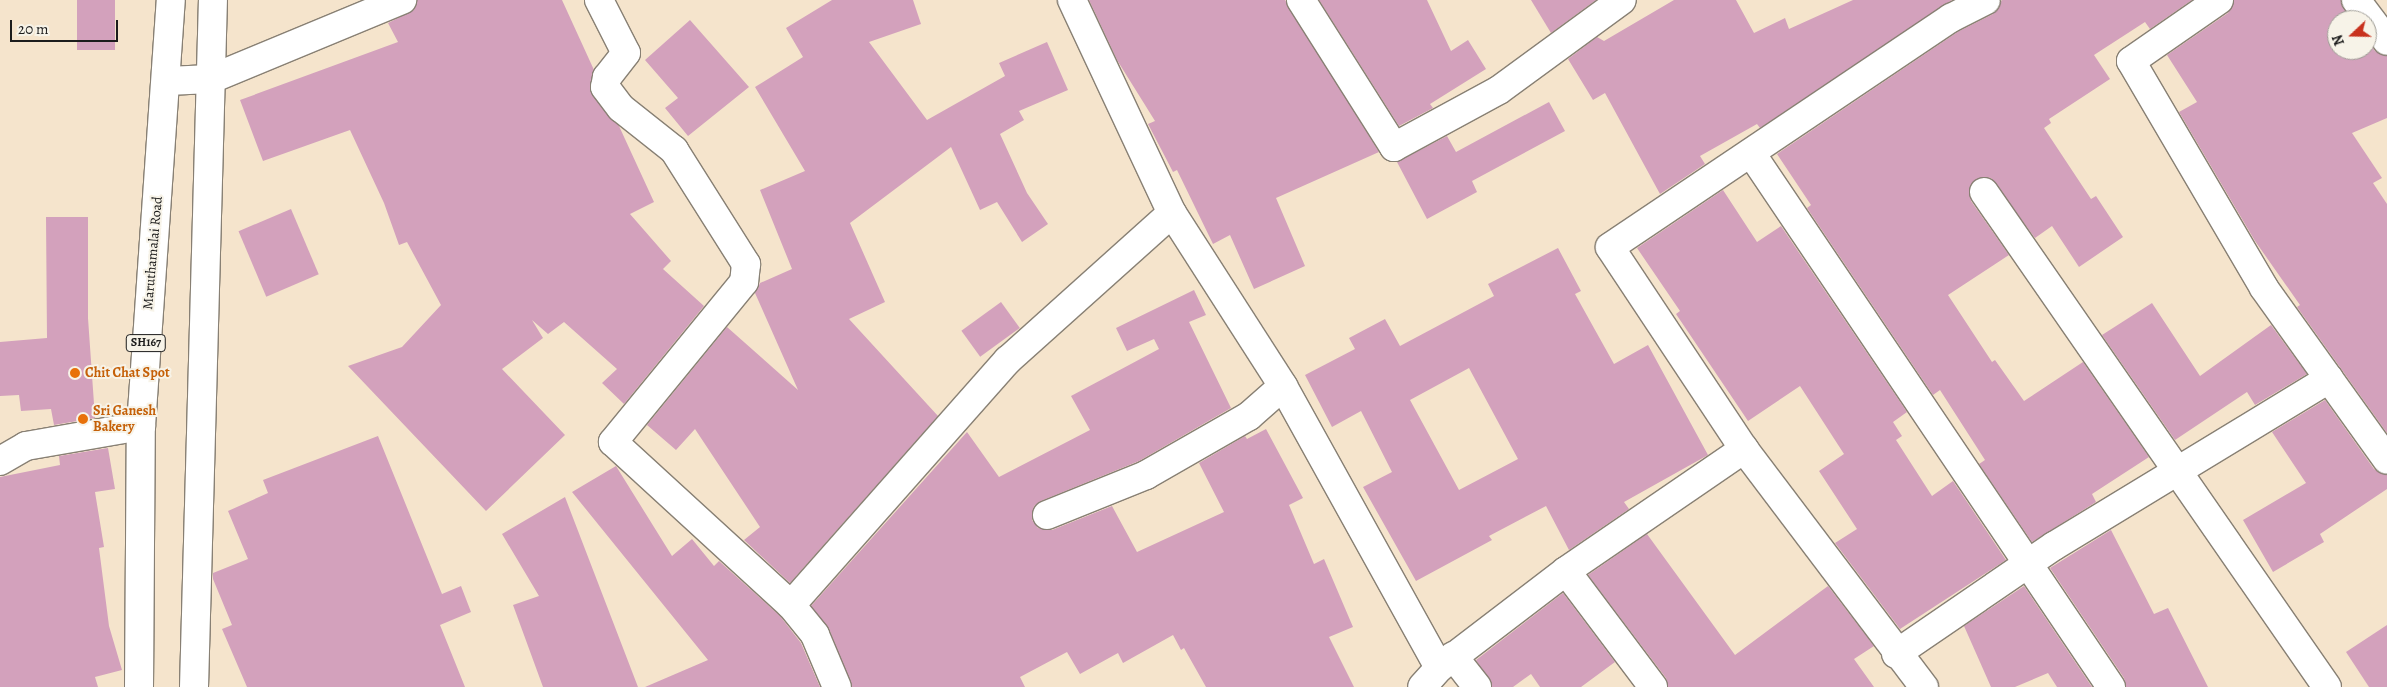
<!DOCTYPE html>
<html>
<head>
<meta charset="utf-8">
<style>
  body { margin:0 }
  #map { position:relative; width:2387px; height:687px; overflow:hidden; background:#f5e4cc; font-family:Alegreya,serif }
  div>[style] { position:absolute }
  .building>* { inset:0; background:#d3a1bc; transform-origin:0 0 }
  .roads { filter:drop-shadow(1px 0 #888074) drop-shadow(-1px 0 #888074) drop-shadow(0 1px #888074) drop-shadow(0 -1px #888074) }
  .minor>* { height:28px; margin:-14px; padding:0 14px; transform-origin:14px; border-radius:14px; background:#fff }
  .primary>* { height:28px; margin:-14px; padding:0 14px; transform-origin:14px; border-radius:14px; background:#fff }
  .dots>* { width:14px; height:14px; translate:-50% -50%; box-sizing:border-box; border:2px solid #f7f3e8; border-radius:50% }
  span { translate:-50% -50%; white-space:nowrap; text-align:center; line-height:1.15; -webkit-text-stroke:4px #f7f3e8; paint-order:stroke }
  .shield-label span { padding:1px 4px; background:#f7f3e8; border:1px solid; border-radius:4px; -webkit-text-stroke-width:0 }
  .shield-label { font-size:12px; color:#1c1c1c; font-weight:700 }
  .street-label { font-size:14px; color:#1c1c1c }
  .food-label { font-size:14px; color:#c56008; font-weight:700 }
  .left { translate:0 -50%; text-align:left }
  .north { position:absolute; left:2327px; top:10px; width:50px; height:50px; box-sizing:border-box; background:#f7f3e8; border:1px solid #9f9d96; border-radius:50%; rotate:249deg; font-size:14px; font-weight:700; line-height:20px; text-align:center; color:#1c1c1c }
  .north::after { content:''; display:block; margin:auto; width:18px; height:22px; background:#c8321e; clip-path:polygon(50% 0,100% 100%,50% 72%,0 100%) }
  .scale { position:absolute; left:10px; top:20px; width:108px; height:22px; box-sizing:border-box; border:2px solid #1c1c1c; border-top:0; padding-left:6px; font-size:15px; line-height:18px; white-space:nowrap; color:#1c1c1c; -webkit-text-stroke:4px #f7f3e8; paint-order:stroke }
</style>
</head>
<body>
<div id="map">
  <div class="building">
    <div style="left:77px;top:0;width:38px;height:50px"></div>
    <div style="clip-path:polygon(417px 0,562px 0,594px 70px,590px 91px,619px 126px,654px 202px,630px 214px,671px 261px,663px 269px,704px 306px,624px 404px,602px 383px,617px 369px,564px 322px,548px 334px,532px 320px,543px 338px,502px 369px,565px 435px,486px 511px,348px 366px,402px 347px,441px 305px,407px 242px,399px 245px,384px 203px,350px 130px,263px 161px,240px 100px,398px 42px,388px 23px,414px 10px)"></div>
    <div style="clip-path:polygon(832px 0,913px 0,921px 24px,869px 42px,927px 120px,1005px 76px,999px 63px,1047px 42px,1068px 90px,1019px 111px,1024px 120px,1000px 134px,1027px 193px,1048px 224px,1022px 242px,997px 202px,980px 210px,951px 147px,850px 223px,885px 302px,849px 319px,938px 416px,790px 583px,744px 540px,760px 527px,695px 429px,676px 450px,647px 425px,727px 327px,798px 390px,755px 293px,760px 283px,792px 269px,760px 190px,805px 171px,755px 87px,803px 57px,786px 28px)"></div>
    <div style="clip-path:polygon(1089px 0,1285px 0,1379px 152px,1276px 198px,1305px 266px,1254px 289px,1230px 235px,1213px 244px,1177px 170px,1173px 172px,1148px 124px,1155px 121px,1117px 60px)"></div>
    <div style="clip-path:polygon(1319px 0,1427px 0,1451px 51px,1468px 40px,1486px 69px,1430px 104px,1433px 108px,1399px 126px)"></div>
    <div style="clip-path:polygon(1531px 0,1596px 0,1551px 33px)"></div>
    <div style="clip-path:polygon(1674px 0,1736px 0,1754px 33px,1785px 18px,1789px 29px,1853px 0,1952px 0,1760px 128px,1757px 124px,1700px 156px,1705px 164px,1660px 194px,1605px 93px,1593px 100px,1568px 59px,1597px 37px,1604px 41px)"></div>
    <div style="clip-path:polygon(2002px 0,2192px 0,2150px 29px,2145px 22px,2094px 55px,2110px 79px,2049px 119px,2051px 123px,2044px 128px,2091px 199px,2096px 196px,2123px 237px,2079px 267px,2052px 226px,2035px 238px,1991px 178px,1982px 177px,1970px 186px,1971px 201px,2009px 255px,1948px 295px,1992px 362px,1995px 360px,2024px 401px,2083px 362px,2149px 457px,2092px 494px,2096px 502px,2032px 542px,1979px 464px,1985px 460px,1940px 390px,1933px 395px,1807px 208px,1811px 205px,1777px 154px,1959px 31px,1993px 14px)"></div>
    <div style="clip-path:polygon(2234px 0,2341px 0,2352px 20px,2337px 20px,2337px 50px,2367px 50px,2367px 40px,2375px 51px,2387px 56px,2387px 118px,2352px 133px,2382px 178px,2373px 183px,2387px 204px,2387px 433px,2297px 307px,2300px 305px,2255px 241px,2179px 112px,2197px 102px,2167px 55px,2228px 13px)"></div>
    <div style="clip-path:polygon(690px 20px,749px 87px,688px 136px,665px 108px,678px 98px,645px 60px)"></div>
    <div style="clip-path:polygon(1549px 102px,1565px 131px,1472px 181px,1477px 192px,1427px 219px,1397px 162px,1447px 136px,1456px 152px)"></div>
    <div style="clip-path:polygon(1723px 190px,1757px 242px,1781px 226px,1907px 412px,1893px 422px,1902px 436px,1896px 440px,1932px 496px,1953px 481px,2006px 560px,1900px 629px,1835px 543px,1857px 529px,1819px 471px,1844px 454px,1800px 386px,1748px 421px,1676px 314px,1680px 311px,1637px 248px)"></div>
    <div style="left:291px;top:209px;width:71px;height:57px;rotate:67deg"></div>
    <div style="clip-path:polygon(46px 217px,88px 217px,88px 318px,95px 418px,54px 425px,51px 409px,21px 411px,19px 395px,0 396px,0 342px,47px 338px)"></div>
    <div style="clip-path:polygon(evenodd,1558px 248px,1581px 291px,1575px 294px,1614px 364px,1648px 345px,1708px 455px,1624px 502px,1629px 509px,1569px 550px,1546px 506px,1489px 536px,1492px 540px,1416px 581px,1363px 487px,1392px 472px,1361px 411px,1332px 427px,1305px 375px,1355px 349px,1349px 338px,1385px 319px,1400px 346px,1494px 296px,1488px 284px,1558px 248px,1469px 368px,1518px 459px,1459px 490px,1410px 400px,1469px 368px)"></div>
    <div style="clip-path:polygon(1194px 290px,1206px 315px,1189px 322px,1231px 408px,1139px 461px,1041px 501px,1034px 506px,1032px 520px,1038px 528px,1052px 530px,1112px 506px,1137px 552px,1224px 512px,1199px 463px,1245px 436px,1247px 439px,1266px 429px,1303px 498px,1289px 505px,1314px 564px,1324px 559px,1353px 627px,1329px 637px,1354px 687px,1206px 687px,1184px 648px,1181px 650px,1173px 635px,1123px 663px,1118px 653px,1080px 674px,1067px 652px,1020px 677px,1025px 687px,852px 687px,829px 629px,811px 606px,967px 432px,999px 477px,1090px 430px,1071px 396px,1159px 349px,1154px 339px,1127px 351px,1116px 328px)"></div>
    <div style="left:1001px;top:302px;width:32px;height:49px;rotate:54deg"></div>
    <div style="clip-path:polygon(2152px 303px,2200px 376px,2271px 325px,2307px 374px,2255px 405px,2247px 392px,2175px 440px,2102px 335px)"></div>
    <div style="clip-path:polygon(2325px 400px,2374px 469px,2387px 475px,2387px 489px,2320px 534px,2324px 542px,2273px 572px,2243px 520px,2306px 483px,2272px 432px)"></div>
    <div style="clip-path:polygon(378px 436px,442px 594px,461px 586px,471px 612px,440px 625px,465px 687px,247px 687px,222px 629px,232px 625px,213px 579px,213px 573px,248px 559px,228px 511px,268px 493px,263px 480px)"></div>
    <div style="clip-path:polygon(108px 448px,115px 489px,95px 492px,104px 547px,99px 548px,109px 626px,122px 670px,95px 677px,98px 687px,0 687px,0 477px,60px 465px,59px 456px)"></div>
    <div style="clip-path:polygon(616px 466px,672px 556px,692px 539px,714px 566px,719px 561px,780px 616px,801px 643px,820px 687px,645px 687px,708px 660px,572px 492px)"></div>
    <div style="clip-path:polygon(565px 497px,638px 687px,543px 687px,513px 605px,539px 596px,502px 534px)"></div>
    <div style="clip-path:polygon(2111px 530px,2154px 614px,2168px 608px,2208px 687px,2126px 687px,2124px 678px,2050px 568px)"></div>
    <div style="clip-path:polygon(1647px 534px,1735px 655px,1828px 586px,1874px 646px,1854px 659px,1874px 687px,1668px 687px,1666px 678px,1588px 575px)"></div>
    <div style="clip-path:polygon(2024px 586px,2092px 687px,2057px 687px,2048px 673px,2015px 687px,1991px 687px,1964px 626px)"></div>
    <div style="clip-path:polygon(1563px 593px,1615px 662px,1581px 687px,1540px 687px,1531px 674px,1513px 687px,1492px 687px,1476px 660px)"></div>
    <div style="clip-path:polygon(2387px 625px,2387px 687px,2369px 687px,2346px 652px)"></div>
  </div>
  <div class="roads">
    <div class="minor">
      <div style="left:599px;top:0;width:59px;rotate:63deg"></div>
      <div style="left:626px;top:53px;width:31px;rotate:128deg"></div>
      <div style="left:607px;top:77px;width:10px;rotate:101deg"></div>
      <div style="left:605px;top:87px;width:26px;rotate:53deg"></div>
      <div style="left:621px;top:108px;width:68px;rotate:38.4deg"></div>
      <div style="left:674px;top:150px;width:135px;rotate:57.7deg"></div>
      <div style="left:746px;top:264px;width:18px;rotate:96deg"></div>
      <div style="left:744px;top:282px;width:207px;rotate:129.3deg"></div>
      <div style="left:613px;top:442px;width:241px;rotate:42.5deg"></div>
      <div style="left:791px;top:605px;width:38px;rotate:51deg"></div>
      <div style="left:815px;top:635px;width:56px;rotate:67.1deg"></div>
      <div style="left:1072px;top:0;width:235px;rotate:64.9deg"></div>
      <div style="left:1172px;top:213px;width:206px;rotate:57.3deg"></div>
      <div style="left:1283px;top:386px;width:322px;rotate:61deg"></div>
      <div style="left:1439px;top:668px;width:25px;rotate:132deg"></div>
      <div style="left:1301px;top:0;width:174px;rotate:57.7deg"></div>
      <div style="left:1394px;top:147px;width:119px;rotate:-28.5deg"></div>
      <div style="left:1499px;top:90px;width:152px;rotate:-36.2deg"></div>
      <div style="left:2219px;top:0;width:107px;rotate:145.3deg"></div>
      <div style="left:2131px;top:61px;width:263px;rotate:59.6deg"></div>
      <div style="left:2264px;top:288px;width:211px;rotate:54.4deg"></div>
      <div style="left:2356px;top:0;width:51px;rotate:52.9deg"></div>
      <div style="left:167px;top:81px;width:44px;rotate:-2.6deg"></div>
      <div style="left:211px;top:79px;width:207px;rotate:-22.5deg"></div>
      <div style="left:1751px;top:153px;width:644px;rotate:56.01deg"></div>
      <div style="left:1984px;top:192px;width:602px;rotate:55.28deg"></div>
      <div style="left:0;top:461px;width:30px;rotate:-30deg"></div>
      <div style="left:26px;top:446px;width:117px;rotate:-9.9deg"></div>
      <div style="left:1047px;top:515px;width:107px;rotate:-22deg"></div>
      <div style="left:1146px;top:475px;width:119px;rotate:-29.8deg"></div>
      <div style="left:1249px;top:416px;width:45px;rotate:-41.4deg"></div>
      <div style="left:1566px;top:571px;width:145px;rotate:53.1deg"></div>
      <div style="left:791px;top:605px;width:327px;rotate:-48.5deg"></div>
      <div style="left:1008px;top:360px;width:220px;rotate:-41.9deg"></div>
      <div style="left:1896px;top:654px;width:191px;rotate:-34.4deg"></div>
      <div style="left:2054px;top:546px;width:322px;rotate:-31.3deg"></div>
      <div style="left:1453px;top:656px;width:39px;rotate:52deg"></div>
      <div style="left:1439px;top:668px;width:160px;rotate:-37.4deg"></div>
      <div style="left:1566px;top:571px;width:216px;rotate:-34.4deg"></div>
      <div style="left:1924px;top:687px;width:298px;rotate:-127.1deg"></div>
      <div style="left:1744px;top:449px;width:242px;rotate:-123.6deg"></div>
      <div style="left:1610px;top:247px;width:411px;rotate:-33.9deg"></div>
      <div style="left:1951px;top:18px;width:39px;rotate:-27deg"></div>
    </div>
    <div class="primary">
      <div style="left:139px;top:687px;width:261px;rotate:-89.6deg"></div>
      <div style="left:141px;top:426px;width:427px;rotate:-86deg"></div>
      <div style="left:194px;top:687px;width:687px;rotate:-88.42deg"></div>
    </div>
  </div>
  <div class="dots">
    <div style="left:75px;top:373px;background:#e8710a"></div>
    <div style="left:83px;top:419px;background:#e8710a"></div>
  </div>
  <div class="shield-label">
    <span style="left:146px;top:343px">SH167</span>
  </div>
  <div class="street-label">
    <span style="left:153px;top:253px;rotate:-85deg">Maruthamalai Road</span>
  </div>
  <div class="food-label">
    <span class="left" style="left:85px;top:373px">Chit Chat Spot</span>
    <span class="left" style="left:93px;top:419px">Sri Ganesh<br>Bakery</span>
  </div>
  <div class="north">N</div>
  <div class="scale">20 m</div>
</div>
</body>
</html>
